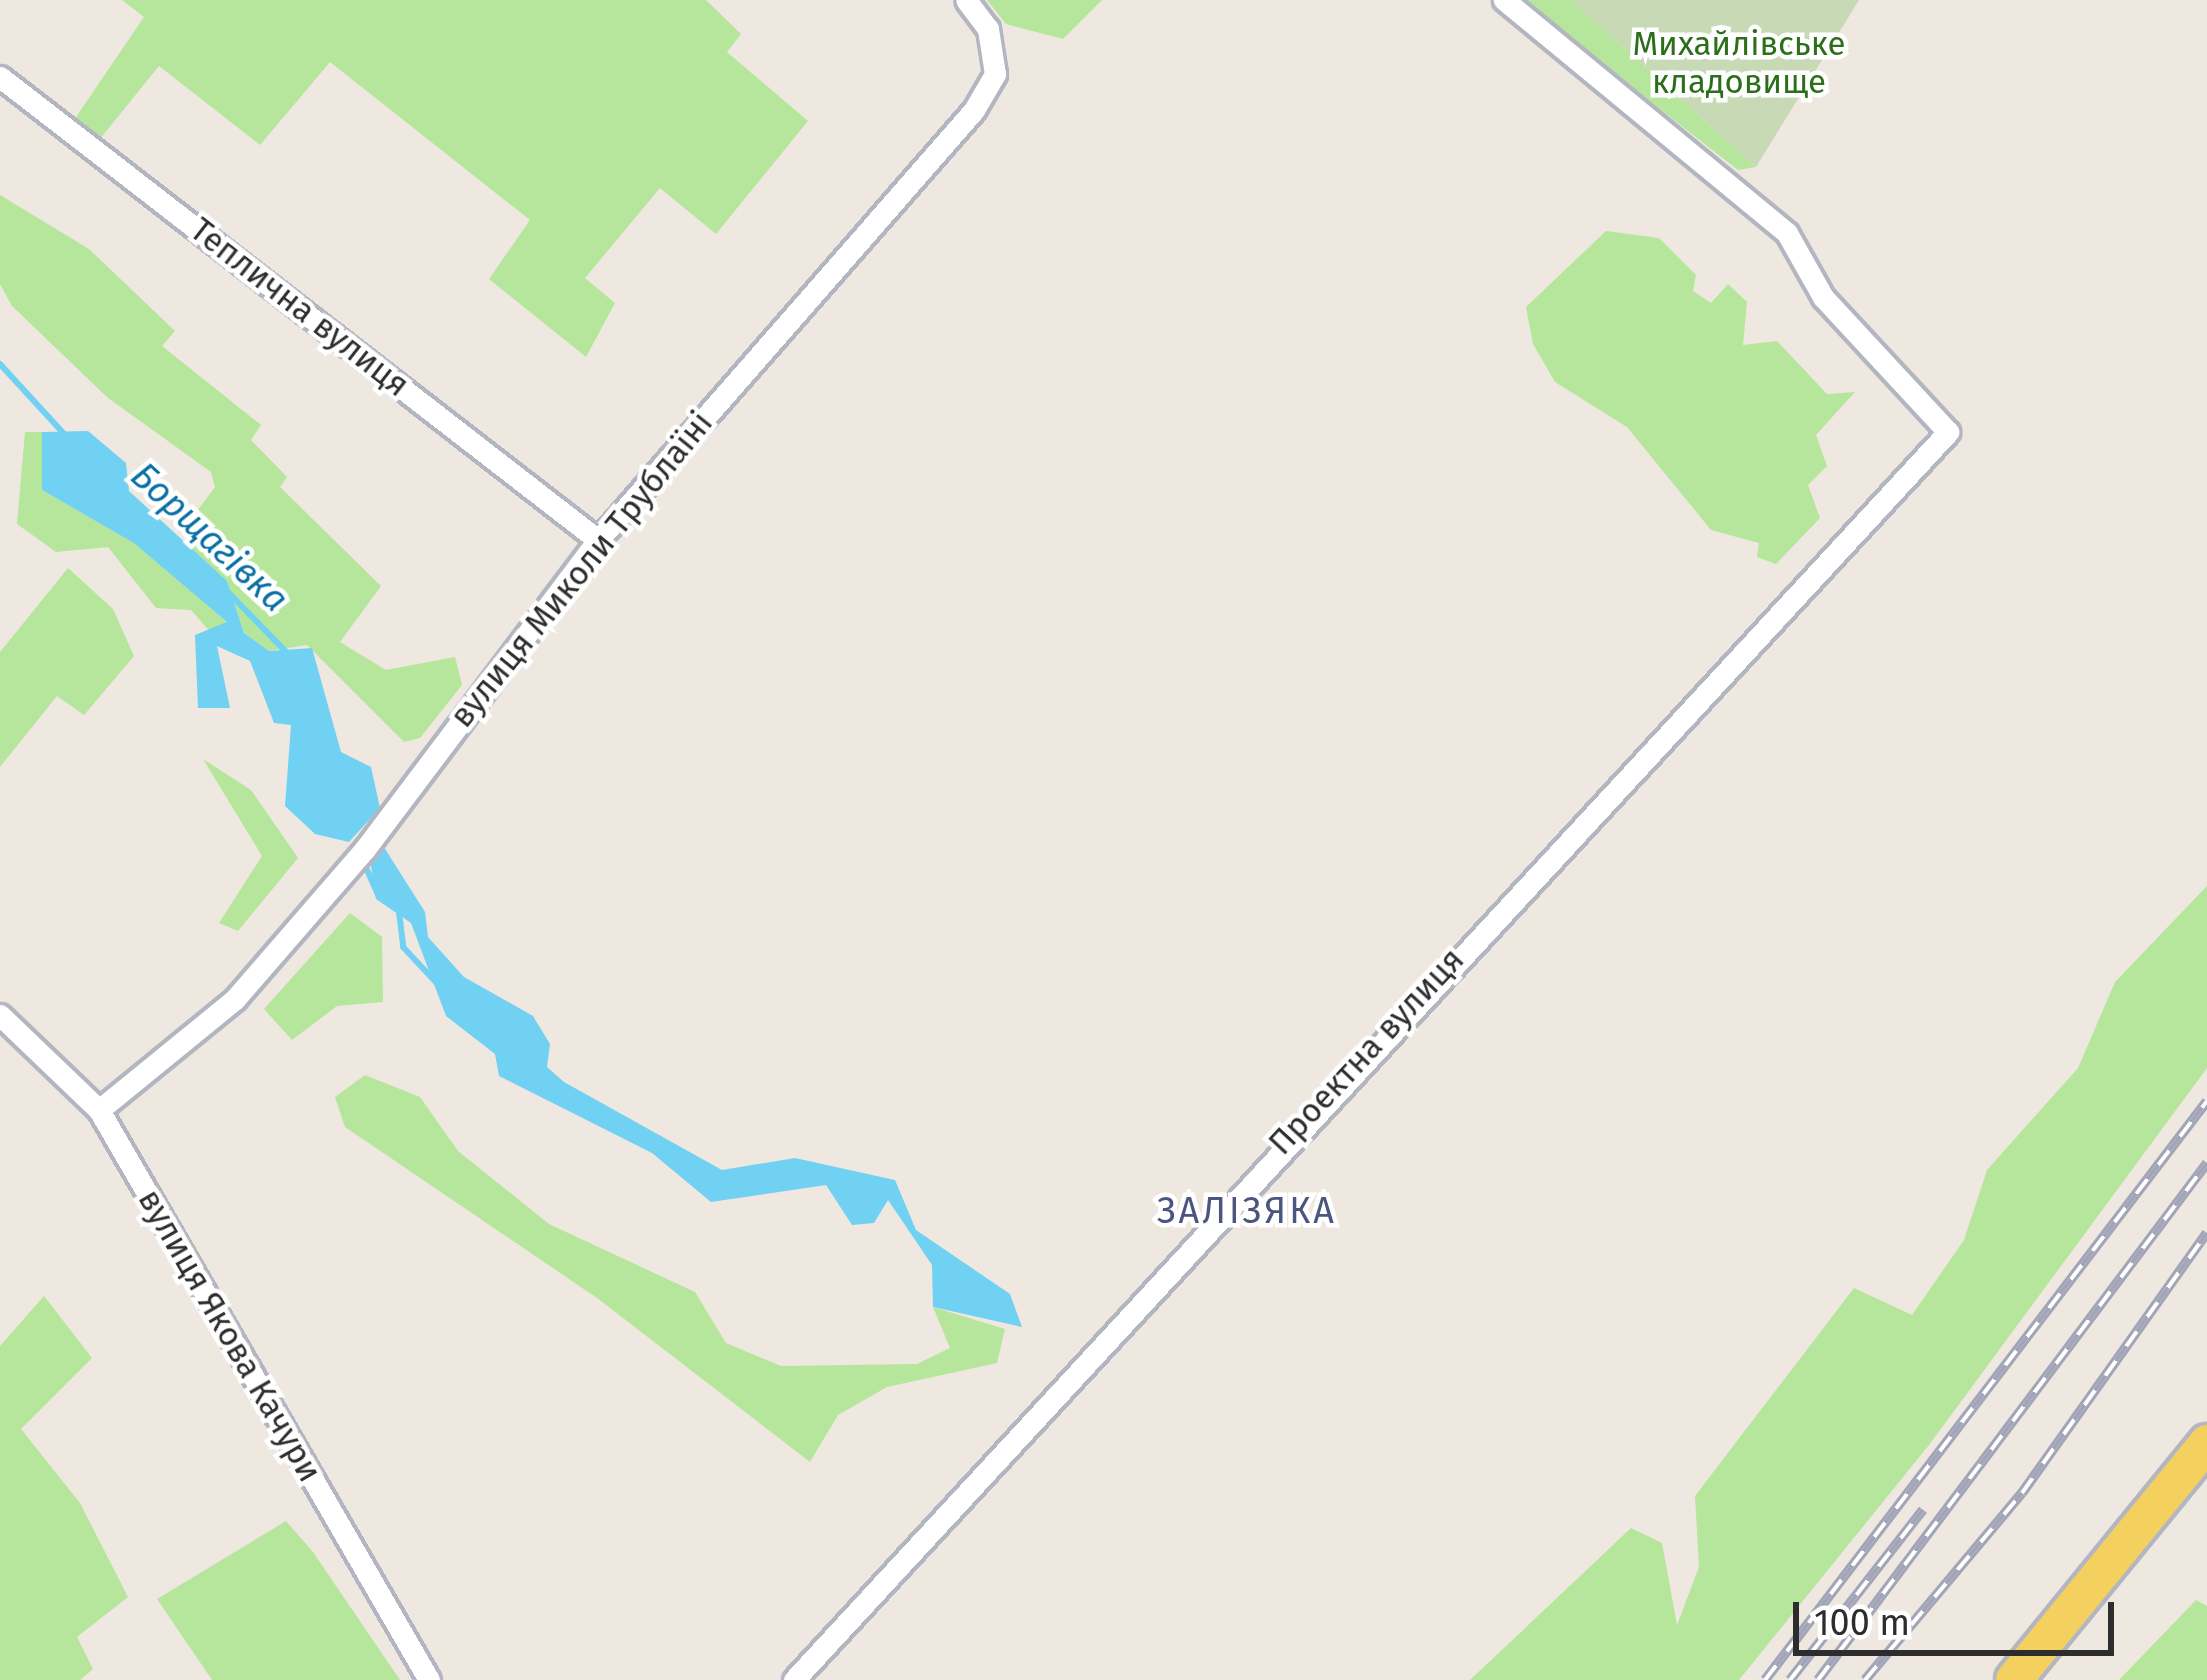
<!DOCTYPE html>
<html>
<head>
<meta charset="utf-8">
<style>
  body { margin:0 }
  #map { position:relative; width:2207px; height:1680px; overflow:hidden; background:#efe8e0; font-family:"Fira Sans",sans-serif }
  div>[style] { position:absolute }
  .green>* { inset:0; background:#b5e69b }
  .cemetery>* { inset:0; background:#c8d9b6 }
  .water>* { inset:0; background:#71d1f2 }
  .stream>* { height:6px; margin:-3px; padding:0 3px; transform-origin:3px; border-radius:3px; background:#71d1f2 }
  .roads { filter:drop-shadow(3px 0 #b3b6c1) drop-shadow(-3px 0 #b3b6c1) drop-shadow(0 3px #b3b6c1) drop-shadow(0 -3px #b3b6c1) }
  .minor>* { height:21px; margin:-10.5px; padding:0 10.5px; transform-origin:10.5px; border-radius:10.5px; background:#fff }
  .primary>* { height:36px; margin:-18px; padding:0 18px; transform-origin:18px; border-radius:18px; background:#f4d05f }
  .rail>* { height:10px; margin-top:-5px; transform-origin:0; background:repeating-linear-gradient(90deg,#fff 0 18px,#a2a5b8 0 36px); box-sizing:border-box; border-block:3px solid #a2a5b8 }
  span { translate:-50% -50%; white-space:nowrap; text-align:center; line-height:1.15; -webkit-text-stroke:9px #fff; paint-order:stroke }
  .park-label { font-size:33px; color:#2c6e19 }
  .street-label { font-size:33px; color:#2d2d2d }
  .water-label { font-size:36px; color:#0a70a4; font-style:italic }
  .neighbourhood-label { font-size:36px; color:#4c5580; letter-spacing:3px }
  .scale { position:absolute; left:1793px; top:1602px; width:321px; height:54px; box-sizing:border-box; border:6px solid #2d2d2d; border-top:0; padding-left:15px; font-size:36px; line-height:42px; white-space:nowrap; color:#2d2d2d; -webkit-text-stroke:9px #fff; paint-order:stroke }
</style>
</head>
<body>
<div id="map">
  <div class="green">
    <div style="clip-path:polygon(122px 0,706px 0,741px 34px,727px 52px,808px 121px,716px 234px,660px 188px,585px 278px,615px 303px,586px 357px,489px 279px,530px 220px,330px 62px,260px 145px,159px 66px,99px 140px,74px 120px,144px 17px)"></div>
    <div style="clip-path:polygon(987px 0,1102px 0,1063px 39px,1006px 24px)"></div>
    <div style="clip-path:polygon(1520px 0,1571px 0,1756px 167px,1738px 170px)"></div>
    <div style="clip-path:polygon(0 195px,89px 249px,175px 331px,162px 346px,261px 425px,251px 440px,287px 477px,280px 487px,381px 586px,340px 642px,386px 670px,455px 657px,462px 685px,420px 738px,404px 742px,307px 645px,269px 651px,244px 633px,227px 581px,186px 548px,196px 535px,213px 536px,194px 515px,215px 487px,211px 472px,108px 398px,12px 306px,0 284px)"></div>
    <div style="clip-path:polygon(1606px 231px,1659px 238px,1696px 275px,1693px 291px,1711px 303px,1728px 284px,1747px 302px,1743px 345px,1777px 341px,1827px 394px,1855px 392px,1816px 435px,1827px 466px,1808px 485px,1820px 518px,1776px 564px,1757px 557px,1759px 543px,1711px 530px,1627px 427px,1555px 382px,1533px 344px,1526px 307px)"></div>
    <div style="clip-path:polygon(25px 432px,42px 432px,42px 490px,135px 543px,228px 623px,213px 635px,191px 610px,156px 608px,108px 547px,56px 552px,17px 524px)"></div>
    <div style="clip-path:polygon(68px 568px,113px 609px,134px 656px,84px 715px,57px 696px,0 767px,0 652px)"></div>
    <div style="clip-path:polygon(203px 759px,251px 790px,298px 858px,238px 931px,219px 923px,262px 856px)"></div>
    <div style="clip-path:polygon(2207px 886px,2207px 1068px,1929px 1445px,1739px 1680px,1470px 1680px,1631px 1528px,1662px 1543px,1677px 1625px,1699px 1567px,1695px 1496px,1854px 1288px,1912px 1315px,1964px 1240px,1987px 1170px,2078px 1068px,2115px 982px)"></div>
    <div style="clip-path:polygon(350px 913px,382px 937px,383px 1002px,337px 1006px,292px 1040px,264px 1009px)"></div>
    <div style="clip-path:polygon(365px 1075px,420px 1097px,458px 1151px,549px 1224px,695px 1292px,726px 1343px,781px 1366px,917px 1364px,950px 1348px,933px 1307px,1005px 1329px,997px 1363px,887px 1387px,838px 1415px,810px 1462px,597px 1298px,345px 1127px,335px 1097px)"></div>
    <div style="clip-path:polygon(44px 1296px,92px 1358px,21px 1429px,80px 1503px,128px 1597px,77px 1637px,93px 1669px,80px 1680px,0 1680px,0 1346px)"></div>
    <div style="clip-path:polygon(286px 1521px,313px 1552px,400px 1680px,212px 1680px,157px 1599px)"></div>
    <div style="clip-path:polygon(2196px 1600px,2207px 1606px,2207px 1680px,2119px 1680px)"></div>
  </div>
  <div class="cemetery">
    <div style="clip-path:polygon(1571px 0,1859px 0,1756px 167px)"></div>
  </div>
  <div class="water">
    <div style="clip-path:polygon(88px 431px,126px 463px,129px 491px,227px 581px,244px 633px,269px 651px,312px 648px,341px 752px,371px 767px,380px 808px,349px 842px,315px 834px,285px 806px,291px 725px,274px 723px,250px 661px,217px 646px,230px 708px,198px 708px,195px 635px,227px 622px,134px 543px,42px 490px,42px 432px)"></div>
    <div style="clip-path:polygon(382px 844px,425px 912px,428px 937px,464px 977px,533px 1016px,550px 1044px,547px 1067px,564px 1082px,722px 1170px,795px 1158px,895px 1180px,916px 1230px,1010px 1294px,1022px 1327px,933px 1307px,932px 1265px,888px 1200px,874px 1223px,852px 1225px,826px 1185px,711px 1202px,652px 1153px,499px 1076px,495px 1054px,446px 1016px,411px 923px,376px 899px,370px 859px)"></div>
  </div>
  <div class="stream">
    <div style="left:0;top:364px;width:96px;rotate:47.5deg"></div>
    <div style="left:226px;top:590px;width:88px;rotate:45.9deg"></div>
    <div style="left:363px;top:861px;width:39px;rotate:66deg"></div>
    <div style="left:399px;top:912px;width:35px;rotate:83deg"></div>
    <div style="left:403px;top:947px;width:64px;rotate:46.9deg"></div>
  </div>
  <div class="roads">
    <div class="minor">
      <div style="left:0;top:77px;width:756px;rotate:37.75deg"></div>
      <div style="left:0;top:1015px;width:137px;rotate:43.8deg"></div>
      <div style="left:99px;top:1110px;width:659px;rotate:59.93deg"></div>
      <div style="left:99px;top:1110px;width:176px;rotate:-39.2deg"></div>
      <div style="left:235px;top:999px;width:198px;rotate:-49.1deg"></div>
      <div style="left:365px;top:849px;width:387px;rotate:-53deg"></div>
      <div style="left:598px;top:540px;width:571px;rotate:-48.83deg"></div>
      <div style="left:974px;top:110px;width:42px;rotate:-59.7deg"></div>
      <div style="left:995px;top:74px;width:46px;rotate:-98.8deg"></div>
      <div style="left:988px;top:29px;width:36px;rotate:-127deg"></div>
      <div style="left:794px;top:1680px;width:1700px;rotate:-47.24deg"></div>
      <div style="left:1948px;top:432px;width:184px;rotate:-132.8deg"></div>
      <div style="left:1823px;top:297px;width:73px;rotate:-119.4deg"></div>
      <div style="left:1787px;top:233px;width:367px;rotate:-140.5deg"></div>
    </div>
    <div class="primary">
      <div style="left:2014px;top:1680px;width:306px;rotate:-50.8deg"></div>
    </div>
  </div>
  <div class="rail">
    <div style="left:1765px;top:1680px;width:728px;rotate:-52.64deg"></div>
    <div style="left:1790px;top:1680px;width:216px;rotate:-52deg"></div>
    <div style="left:1818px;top:1680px;width:647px;rotate:-53.04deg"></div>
    <div style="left:1865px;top:1680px;width:244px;rotate:-50deg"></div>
    <div style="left:2022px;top:1493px;width:319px;rotate:-54.6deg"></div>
  </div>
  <div class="park-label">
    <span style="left:1739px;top:64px">Михайлівське<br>кладовище</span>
  </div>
  <div class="street-label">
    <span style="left:299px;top:308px;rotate:38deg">Теплична вулиця</span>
    <span style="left:582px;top:570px;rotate:-51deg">вулиця Миколи Трублаїні</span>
    <span style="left:1367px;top:1052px;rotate:-47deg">Проектна вулиця</span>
    <span style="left:229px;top:1336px;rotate:60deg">вулиця Якова Качури</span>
  </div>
  <div class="water-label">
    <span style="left:209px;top:538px;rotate:43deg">Борщагівка</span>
  </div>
  <div class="neighbourhood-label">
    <span style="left:1247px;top:1212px">ЗАЛІЗЯКА</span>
  </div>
  <div class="scale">100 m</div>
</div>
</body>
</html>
